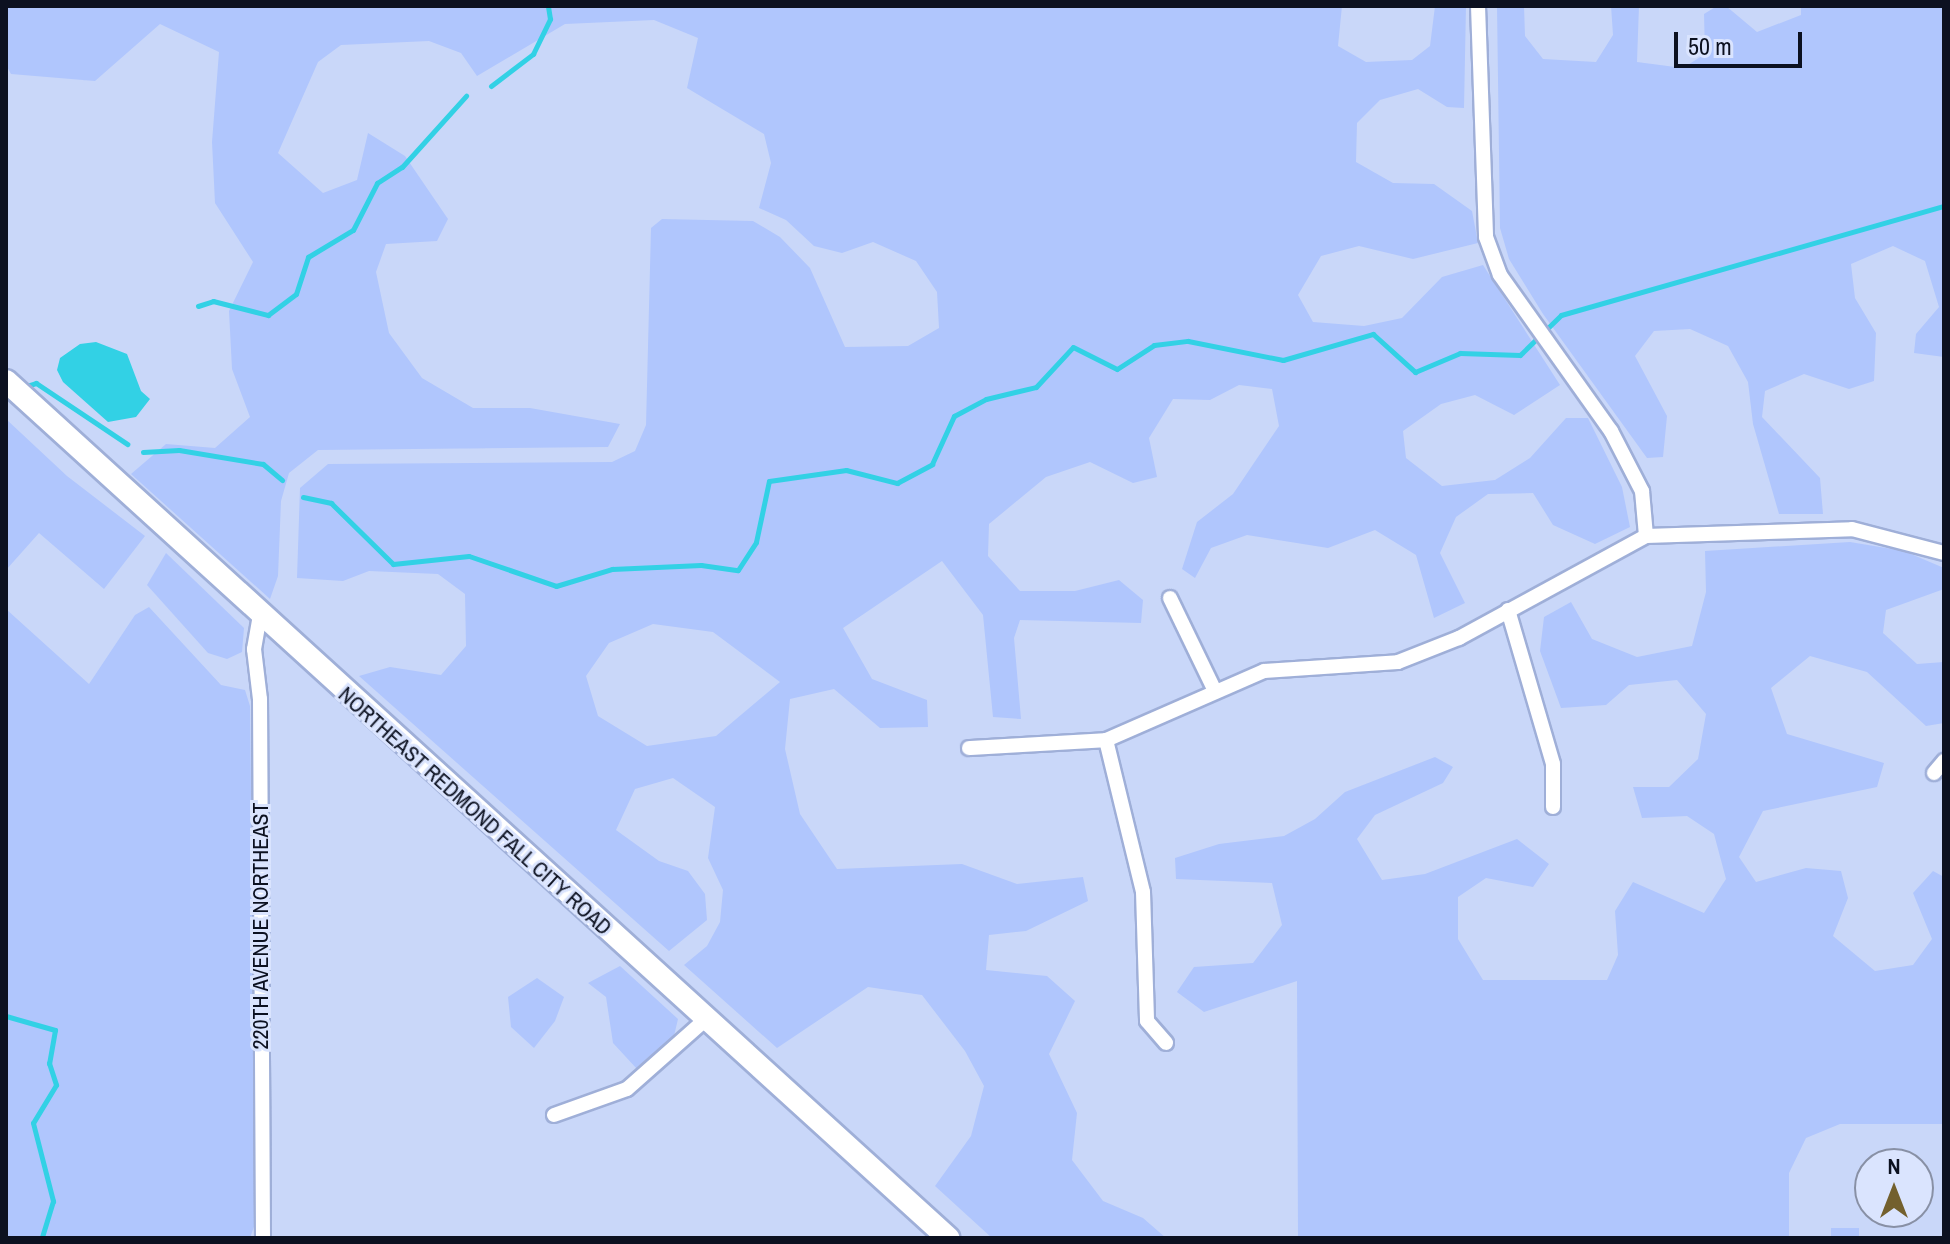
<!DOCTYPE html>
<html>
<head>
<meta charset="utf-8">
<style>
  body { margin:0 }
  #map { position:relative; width:1950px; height:1244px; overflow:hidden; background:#c9d7f9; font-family:"Archivo Narrow",sans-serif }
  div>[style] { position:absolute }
  .green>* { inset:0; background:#b0c6fd; transform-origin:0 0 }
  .water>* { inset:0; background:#32d1e5 }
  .stream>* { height:5px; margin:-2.5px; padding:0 2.5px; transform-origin:2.5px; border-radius:2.5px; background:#32d1e5 }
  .roads { filter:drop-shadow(2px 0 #9fafd8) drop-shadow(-2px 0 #9fafd8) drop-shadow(0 2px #9fafd8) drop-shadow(0 -2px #9fafd8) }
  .street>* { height:14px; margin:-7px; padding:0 7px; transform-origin:7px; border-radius:7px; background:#fff }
  .primary>* { height:22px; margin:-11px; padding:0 11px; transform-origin:11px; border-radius:11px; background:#fff }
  span { translate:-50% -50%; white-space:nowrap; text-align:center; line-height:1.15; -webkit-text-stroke:6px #dae4fe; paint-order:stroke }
  .street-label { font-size:22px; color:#0c1120 }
  .frame { position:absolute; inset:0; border:8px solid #0c1120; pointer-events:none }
  .north { position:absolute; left:1854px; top:1148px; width:80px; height:80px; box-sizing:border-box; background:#dae4fe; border:2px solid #8890a5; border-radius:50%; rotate:0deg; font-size:22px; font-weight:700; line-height:32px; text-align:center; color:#0c1120 }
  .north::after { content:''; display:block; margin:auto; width:28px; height:36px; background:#73602e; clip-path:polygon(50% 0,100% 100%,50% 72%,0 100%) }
  .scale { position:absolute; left:1674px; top:32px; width:128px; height:36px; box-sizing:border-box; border:4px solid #0c1120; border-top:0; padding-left:10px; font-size:24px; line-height:28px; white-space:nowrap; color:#0c1120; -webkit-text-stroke:6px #dae4fe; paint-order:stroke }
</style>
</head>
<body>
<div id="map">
  <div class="green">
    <div style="clip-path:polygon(evenodd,6px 6px,1342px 6px,1338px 46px,1366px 62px,1412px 60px,1430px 46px,1435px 6px,1466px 6px,1464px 108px,1447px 107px,1418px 89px,1380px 100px,1357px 123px,1356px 162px,1393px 183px,1434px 184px,1472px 211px,1478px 243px,1413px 259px,1359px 246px,1321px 256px,1298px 295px,1313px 322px,1364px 326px,1402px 318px,1442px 277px,1483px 265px,1560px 385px,1514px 415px,1475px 395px,1441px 404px,1403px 431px,1406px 458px,1442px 486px,1495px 480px,1530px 458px,1566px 418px,1588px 418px,1622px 487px,1630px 527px,1595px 544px,1553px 525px,1533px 493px,1488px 494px,1456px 517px,1440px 553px,1465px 603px,1434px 618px,1416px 555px,1375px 530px,1328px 548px,1247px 535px,1211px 548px,1195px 578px,1182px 569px,1197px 522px,1233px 494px,1279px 426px,1272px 389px,1239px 385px,1210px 400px,1173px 399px,1149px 438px,1157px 477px,1133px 483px,1090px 462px,1046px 477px,989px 524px,988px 556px,1020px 591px,1075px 591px,1119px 580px,1143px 600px,1141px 623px,1020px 620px,1014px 638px,1021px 719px,993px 717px,983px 615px,942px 561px,843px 628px,872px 679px,927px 700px,928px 727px,880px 728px,834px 689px,790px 699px,785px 749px,800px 814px,837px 869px,962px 864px,1017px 884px,1083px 877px,1088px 901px,1026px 931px,989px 935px,986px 970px,1047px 976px,1075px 1001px,1049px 1054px,1077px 1113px,1072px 1160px,1103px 1201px,1143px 1218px,1166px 1238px,992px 1238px,935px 1186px,971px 1136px,984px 1086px,965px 1051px,922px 995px,868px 987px,777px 1048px,684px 965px,707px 946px,720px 922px,723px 890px,708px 858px,715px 807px,673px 778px,635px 789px,616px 830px,659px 861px,688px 871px,705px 894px,707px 920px,669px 951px,359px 676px,390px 667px,441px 675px,466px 646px,465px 594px,438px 574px,369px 571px,343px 581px,297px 578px,300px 488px,328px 464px,612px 462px,635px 451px,646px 425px,651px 228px,662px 219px,753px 221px,780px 237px,810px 268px,845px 347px,908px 346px,939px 328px,937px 292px,916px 261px,873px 242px,842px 253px,814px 246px,786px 220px,759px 208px,771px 163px,764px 134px,687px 88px,698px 38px,654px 20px,565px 24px,477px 76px,461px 53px,429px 41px,341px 45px,318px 62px,278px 153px,323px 193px,357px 180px,368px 133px,405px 156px,448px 219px,437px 241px,386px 244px,376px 272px,389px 333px,422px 378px,473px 408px,530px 408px,620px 424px,608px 447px,318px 450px,289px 473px,281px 501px,278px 576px,270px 599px,131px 474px,166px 444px,215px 448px,250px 417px,232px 369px,229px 311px,253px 262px,215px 203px,212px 142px,219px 52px,160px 24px,95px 81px,11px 74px,6px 65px,6px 6px,653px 624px,713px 632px,780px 682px,716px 736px,647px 746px,598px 716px,586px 676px,609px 643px,653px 624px)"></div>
    <div style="clip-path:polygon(1497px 6px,1524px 6px,1525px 36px,1543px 59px,1596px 62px,1613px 35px,1611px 6px,1639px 6px,1637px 62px,1683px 68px,1705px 54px,1704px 14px,1717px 6px,1726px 6px,1757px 32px,1801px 15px,1801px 6px,1944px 6px,1944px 357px,1914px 353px,1916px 334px,1939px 307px,1925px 261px,1893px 246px,1851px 264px,1855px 298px,1876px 333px,1874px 381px,1849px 389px,1804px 374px,1765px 391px,1762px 417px,1820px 478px,1823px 514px,1779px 514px,1753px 424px,1748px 382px,1728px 346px,1690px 329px,1654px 331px,1635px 356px,1667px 416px,1663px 457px,1647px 458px,1543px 314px,1509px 259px,1500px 228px)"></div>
    <div style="clip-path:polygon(6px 419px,67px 476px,145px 536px,104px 589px,39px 533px,6px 570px)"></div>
    <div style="clip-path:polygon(1850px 542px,1904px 551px,1944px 568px,1944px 589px,1886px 610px,1883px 633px,1917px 664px,1944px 662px,1944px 723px,1926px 726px,1867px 672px,1810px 656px,1771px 688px,1787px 734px,1884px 763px,1877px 787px,1763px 811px,1739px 857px,1756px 882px,1806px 868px,1841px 871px,1848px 898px,1833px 936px,1875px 971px,1913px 965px,1932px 939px,1913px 893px,1933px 871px,1944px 877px,1944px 1124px,1840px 1124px,1806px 1138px,1789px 1173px,1789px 1238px,1298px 1238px,1297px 981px,1204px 1012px,1177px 992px,1194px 967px,1253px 963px,1282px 925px,1272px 883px,1176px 879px,1175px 858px,1219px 844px,1284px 836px,1315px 819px,1345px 792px,1435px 757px,1453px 767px,1443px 783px,1375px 815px,1357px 839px,1382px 880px,1425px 874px,1517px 839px,1549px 864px,1533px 887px,1486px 878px,1458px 897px,1458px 939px,1483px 980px,1607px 980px,1618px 955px,1615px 911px,1633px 882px,1704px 913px,1726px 879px,1714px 834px,1687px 816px,1642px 818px,1633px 787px,1669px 787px,1698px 759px,1706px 714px,1677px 680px,1629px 685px,1606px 705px,1561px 708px,1540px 651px,1544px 617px,1571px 602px,1592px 639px,1637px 657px,1692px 646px,1706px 592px,1705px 551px)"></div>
    <div style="clip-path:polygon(166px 553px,244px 628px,242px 652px,227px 659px,208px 653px,147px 585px)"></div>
    <div style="clip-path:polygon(149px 607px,221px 685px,245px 690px,250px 706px,256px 1221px,250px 1238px,6px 1238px,6px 609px,89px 684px,135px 615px)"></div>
    <div style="clip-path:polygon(620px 966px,678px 1019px,674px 1036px,637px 1069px,613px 1043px,606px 997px,588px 983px)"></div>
    <div style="clip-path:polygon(537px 978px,564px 997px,555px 1021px,534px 1048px,511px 1027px,508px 997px)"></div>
    <div style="left:1831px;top:1228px;width:28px;height:10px"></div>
  </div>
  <div class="water">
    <div style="clip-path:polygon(96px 342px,127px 354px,141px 391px,150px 399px,136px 417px,108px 422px,63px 382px,57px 370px,60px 358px,80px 344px)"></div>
  </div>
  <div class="stream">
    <div style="left:491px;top:86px;width:53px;rotate:-37.3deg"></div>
    <div style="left:533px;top:54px;width:39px;rotate:-64deg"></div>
    <div style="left:550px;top:19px;width:13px;rotate:-99deg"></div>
    <div style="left:198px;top:306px;width:16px;rotate:-18deg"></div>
    <div style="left:213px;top:301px;width:57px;rotate:14.3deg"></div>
    <div style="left:268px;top:315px;width:35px;rotate:-37deg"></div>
    <div style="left:296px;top:294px;width:39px;rotate:-72deg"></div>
    <div style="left:308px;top:257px;width:52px;rotate:-31deg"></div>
    <div style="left:353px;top:230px;width:53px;rotate:-62.9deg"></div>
    <div style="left:377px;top:183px;width:30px;rotate:-33deg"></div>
    <div style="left:402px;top:167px;width:96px;rotate:-48deg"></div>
    <div style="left:24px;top:387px;width:13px;rotate:-18deg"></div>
    <div style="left:36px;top:383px;width:110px;rotate:33.8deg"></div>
    <div style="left:143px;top:452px;width:36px;rotate:-3deg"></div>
    <div style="left:179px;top:450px;width:85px;rotate:9.5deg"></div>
    <div style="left:263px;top:464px;width:25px;rotate:40deg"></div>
    <div style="left:303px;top:497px;width:29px;rotate:12deg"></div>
    <div style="left:331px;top:503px;width:87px;rotate:44.5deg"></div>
    <div style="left:393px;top:564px;width:76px;rotate:-6deg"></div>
    <div style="left:469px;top:556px;width:92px;rotate:19deg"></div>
    <div style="left:556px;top:586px;width:59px;rotate:-16.9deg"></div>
    <div style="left:612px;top:569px;width:89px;rotate:-2.6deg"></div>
    <div style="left:701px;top:565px;width:37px;rotate:8deg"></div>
    <div style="left:738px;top:570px;width:33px;rotate:-57deg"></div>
    <div style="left:756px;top:542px;width:62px;rotate:-78deg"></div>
    <div style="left:769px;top:481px;width:78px;rotate:-8.1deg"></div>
    <div style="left:846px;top:470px;width:53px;rotate:14.3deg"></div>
    <div style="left:897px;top:483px;width:40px;rotate:-28deg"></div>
    <div style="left:932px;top:464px;width:53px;rotate:-65.4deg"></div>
    <div style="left:954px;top:416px;width:36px;rotate:-28deg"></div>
    <div style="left:986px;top:399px;width:51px;rotate:-13.5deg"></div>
    <div style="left:1036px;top:387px;width:54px;rotate:-47.2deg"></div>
    <div style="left:1073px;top:347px;width:49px;rotate:26.6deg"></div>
    <div style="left:1117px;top:369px;width:44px;rotate:-33deg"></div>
    <div style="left:1154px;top:345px;width:34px;rotate:-7deg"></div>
    <div style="left:1188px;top:341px;width:97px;rotate:11.3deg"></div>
    <div style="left:1283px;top:360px;width:94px;rotate:-16.1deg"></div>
    <div style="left:1373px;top:334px;width:57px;rotate:42.1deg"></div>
    <div style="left:1415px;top:372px;width:49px;rotate:-22.9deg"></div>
    <div style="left:1460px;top:353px;width:60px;rotate:1.9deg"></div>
    <div style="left:1520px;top:355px;width:57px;rotate:-44.3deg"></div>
    <div style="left:1561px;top:315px;width:398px;rotate:-15.9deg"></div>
    <div style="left:6px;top:1016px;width:51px;rotate:15.9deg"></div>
    <div style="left:55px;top:1030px;width:34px;rotate:100deg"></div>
    <div style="left:49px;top:1063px;width:23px;rotate:72deg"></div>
    <div style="left:56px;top:1085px;width:44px;rotate:121.2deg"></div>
    <div style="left:33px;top:1123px;width:81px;rotate:75.6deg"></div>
    <div style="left:53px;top:1201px;width:39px;rotate:107deg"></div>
  </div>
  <div class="roads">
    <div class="street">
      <div style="left:1478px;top:6px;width:231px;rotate:88deg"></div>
      <div style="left:1486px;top:237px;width:40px;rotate:69.8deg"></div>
      <div style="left:1500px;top:275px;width:191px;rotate:54.6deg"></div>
      <div style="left:1611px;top:431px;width:68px;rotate:62.7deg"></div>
      <div style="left:1642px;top:491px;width:45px;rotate:84.9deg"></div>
      <div style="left:1170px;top:598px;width:101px;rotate:64.2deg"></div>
      <div style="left:1508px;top:610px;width:160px;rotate:73.7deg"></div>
      <div style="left:1553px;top:764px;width:43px;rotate:90deg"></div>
      <div style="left:260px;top:615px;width:35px;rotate:100deg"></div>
      <div style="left:254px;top:649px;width:50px;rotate:83.2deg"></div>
      <div style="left:260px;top:699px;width:539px;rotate:89.68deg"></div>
      <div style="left:1106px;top:740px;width:156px;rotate:76.3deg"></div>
      <div style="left:1143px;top:892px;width:129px;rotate:88.2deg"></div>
      <div style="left:1147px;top:1021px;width:29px;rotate:49deg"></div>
      <div style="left:969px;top:748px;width:137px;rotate:-3.3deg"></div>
      <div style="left:1106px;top:740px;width:172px;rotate:-23.6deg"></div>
      <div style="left:1264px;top:671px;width:134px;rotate:-3.8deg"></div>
      <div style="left:1398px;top:662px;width:66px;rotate:-21.5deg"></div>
      <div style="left:1459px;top:638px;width:213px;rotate:-28.6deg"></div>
      <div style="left:1646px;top:536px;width:206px;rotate:-1.9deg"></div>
      <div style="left:1852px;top:529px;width:95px;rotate:14.6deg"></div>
      <div style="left:1934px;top:773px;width:16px;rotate:-50deg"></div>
      <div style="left:554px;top:1115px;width:77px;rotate:-19.6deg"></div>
      <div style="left:627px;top:1089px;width:104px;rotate:-41.5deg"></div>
    </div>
    <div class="primary">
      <div style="left:6px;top:381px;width:1274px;rotate:42.29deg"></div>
    </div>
  </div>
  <div class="street-label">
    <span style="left:475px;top:811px;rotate:42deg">NORTHEAST REDMOND FALL CITY ROAD</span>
    <span style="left:261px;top:926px;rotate:-90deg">220TH AVENUE NORTHEAST</span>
  </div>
  <div class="frame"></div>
  <div class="north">N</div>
  <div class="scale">50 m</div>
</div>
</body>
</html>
